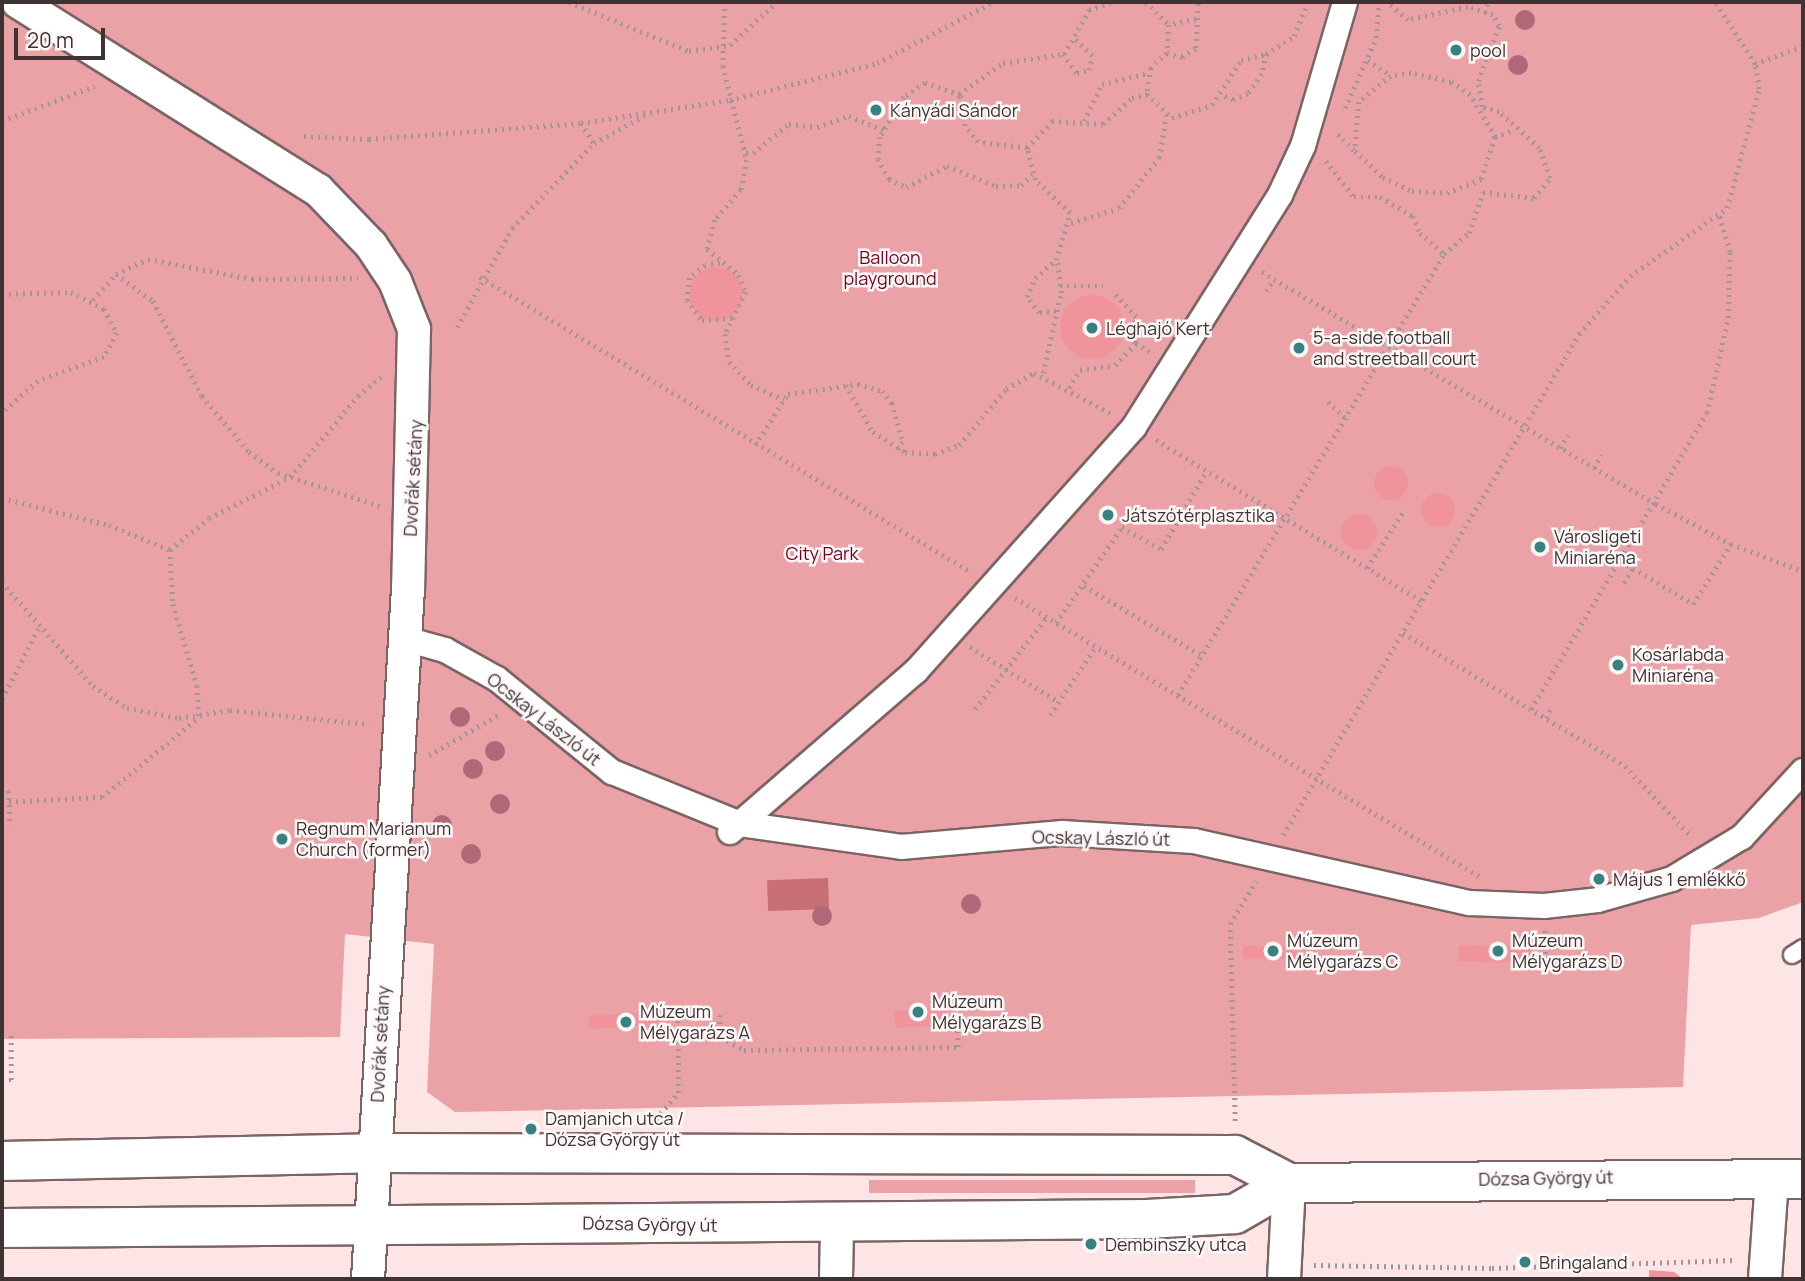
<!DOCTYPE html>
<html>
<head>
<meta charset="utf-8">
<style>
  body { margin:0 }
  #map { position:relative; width:1805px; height:1281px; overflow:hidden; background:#fde5e5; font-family:Manrope,sans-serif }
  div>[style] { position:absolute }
  .green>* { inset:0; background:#eaa2a6; transform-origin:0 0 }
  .water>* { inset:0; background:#c86f76; transform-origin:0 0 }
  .building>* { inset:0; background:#f1939a; transform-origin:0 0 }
  .round { border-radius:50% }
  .path>* { height:4.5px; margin-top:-2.25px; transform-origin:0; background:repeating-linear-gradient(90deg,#a79595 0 2px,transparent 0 7px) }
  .roads { filter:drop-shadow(2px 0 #7c6364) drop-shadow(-2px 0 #7c6364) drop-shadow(0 2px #7c6364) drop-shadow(0 -2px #7c6364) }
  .service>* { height:16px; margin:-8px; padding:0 8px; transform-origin:8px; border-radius:8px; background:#fff }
  .pedestrian>* { height:24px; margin:-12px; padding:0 12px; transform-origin:12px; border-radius:12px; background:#fff }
  .minor>* { height:32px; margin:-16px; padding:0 16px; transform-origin:16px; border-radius:16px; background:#fff }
  .secondary>* { height:38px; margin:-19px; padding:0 19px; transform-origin:19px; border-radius:19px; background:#fff }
  .trees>* { width:20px; height:20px; margin:-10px; border-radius:50%; background:#b26779 }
  .dots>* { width:19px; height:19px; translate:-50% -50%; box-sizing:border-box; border:4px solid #fdf7f7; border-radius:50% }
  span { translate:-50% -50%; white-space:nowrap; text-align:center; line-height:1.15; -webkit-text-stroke:5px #fdf7f7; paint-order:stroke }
  .poi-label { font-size:18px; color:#3e3333 }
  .left { translate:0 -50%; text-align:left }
  .park-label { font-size:18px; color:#740021 }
  .street-label { font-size:18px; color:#3e3333 }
  .frame { position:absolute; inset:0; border:4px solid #3e3333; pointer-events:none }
  .scale { position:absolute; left:14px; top:28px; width:91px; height:32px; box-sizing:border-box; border:4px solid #3e3333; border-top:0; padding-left:9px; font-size:21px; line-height:24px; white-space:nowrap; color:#3e3333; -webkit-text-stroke:5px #fdf7f7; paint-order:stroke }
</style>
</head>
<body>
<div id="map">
  <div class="green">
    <div style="clip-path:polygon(2px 2px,1803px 2px,1803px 902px,1759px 918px,1691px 925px,1683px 1087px,455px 1112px,427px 1092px,434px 944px,345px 934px,340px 1037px,2px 1039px)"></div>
    <div style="left:1195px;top:1180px;width:13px;height:326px;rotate:90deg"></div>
  </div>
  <div class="water">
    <div style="left:828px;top:878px;width:31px;height:61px;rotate:88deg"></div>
  </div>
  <div class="building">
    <div class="round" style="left:689px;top:267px;width:54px;height:54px"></div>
    <div class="round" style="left:1060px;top:295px;width:64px;height:64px"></div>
    <div class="round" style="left:1374px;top:466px;width:34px;height:34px"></div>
    <div class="round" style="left:1421px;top:493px;width:34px;height:34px"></div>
    <div class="round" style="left:1341px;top:514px;width:36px;height:36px"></div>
    <div style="left:1459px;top:945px;width:73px;height:16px;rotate:2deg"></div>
    <div style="left:1243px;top:946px;width:53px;height:13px"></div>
    <div style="left:947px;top:1008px;width:17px;height:53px;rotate:87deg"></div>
    <div style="left:669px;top:1010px;width:14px;height:81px;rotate:86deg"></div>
    <div style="clip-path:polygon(1649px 1270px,1674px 1272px,1683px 1279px,1649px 1279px)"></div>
  </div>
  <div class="path">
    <div style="left:569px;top:2px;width:130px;rotate:22.2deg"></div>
    <div style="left:689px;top:51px;width:41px;rotate:-8.3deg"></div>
    <div style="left:730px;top:45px;width:64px;rotate:-42.5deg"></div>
    <div style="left:725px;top:2px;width:64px;rotate:91.8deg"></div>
    <div style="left:723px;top:66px;width:97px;rotate:75.7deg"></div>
    <div style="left:747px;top:160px;width:31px;rotate:101deg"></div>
    <div style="left:741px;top:190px;width:40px;rotate:131deg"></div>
    <div style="left:715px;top:220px;width:30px;rotate:105deg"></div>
    <div style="left:707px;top:249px;width:41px;rotate:39.1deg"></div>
    <div style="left:739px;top:275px;width:18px;rotate:68deg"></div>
    <div style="left:746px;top:292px;width:47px;rotate:116.6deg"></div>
    <div style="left:725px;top:334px;width:28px;rotate:82deg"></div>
    <div style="left:729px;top:362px;width:32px;rotate:46deg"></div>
    <div style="left:751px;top:385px;width:36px;rotate:24deg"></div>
    <div style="left:1146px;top:2px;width:33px;rotate:45deg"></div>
    <div style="left:1485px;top:13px;width:11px;rotate:-75deg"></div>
    <div style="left:1196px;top:19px;width:28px;rotate:167deg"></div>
    <div style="left:1169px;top:25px;width:28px;rotate:94deg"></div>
    <div style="left:1167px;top:53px;width:16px;rotate:15deg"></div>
    <div style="left:1182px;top:57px;width:17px;rotate:-33deg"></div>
    <div style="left:1196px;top:48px;width:46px;rotate:-87.5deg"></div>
    <div style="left:1167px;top:53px;width:22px;rotate:137deg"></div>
    <div style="left:1151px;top:68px;width:26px;rotate:99deg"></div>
    <div style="left:1147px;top:94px;width:35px;rotate:44deg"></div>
    <div style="left:1172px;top:118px;width:42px;rotate:-18deg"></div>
    <div style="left:1212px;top:105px;width:54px;rotate:-57.2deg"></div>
    <div style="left:1241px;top:60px;width:26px;rotate:-13deg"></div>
    <div style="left:1266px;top:54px;width:20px;rotate:101deg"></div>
    <div style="left:1262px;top:74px;width:24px;rotate:125deg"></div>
    <div style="left:1248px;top:94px;width:16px;rotate:158deg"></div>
    <div style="left:1233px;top:100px;width:11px;rotate:-158deg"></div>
    <div style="left:1063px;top:54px;width:24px;rotate:54deg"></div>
    <div style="left:1077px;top:73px;width:12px;rotate:-14deg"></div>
    <div style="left:1089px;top:70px;width:14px;rotate:-78deg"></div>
    <div style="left:1092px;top:56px;width:25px;rotate:-135deg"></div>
    <div style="left:1266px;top:54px;width:33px;rotate:-33deg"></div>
    <div style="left:1294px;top:36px;width:37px;rotate:-68deg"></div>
    <div style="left:1368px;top:60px;width:28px;rotate:35deg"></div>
    <div style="left:1755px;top:64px;width:51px;rotate:-20.6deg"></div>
    <div style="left:959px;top:94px;width:54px;rotate:-35.2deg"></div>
    <div style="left:1003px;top:63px;width:62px;rotate:-8.4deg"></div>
    <div style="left:1064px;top:54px;width:51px;rotate:-60.4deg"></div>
    <div style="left:1089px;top:10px;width:24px;rotate:-19deg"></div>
    <div style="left:1345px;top:108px;width:77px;rotate:-66.1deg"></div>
    <div style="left:1376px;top:38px;width:36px;rotate:-85deg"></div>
    <div style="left:2px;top:121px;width:99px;rotate:-20.6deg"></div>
    <div style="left:1084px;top:121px;width:41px;rotate:-64.1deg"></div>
    <div style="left:1102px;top:84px;width:47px;rotate:-13.4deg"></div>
    <div style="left:581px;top:123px;width:151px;rotate:-8.8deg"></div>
    <div style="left:730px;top:100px;width:152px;rotate:-14.1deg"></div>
    <div style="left:877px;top:63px;width:131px;rotate:-27.7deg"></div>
    <div style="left:1338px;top:134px;width:24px;rotate:45deg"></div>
    <div style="left:1355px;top:151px;width:38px;rotate:43deg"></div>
    <div style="left:1383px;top:177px;width:32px;rotate:26deg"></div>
    <div style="left:1412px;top:191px;width:35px;rotate:3deg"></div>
    <div style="left:1447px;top:193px;width:37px;rotate:-22deg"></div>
    <div style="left:1481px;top:179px;width:44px;rotate:-71.6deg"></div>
    <div style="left:1495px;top:137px;width:49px;rotate:-120.8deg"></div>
    <div style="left:1470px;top:95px;width:23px;rotate:-146deg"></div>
    <div style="left:1451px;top:82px;width:41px;rotate:-167.3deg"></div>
    <div style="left:1411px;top:73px;width:20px;rotate:171deg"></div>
    <div style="left:1391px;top:76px;width:41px;rotate:140.9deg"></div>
    <div style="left:1359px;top:102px;width:49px;rotate:94.7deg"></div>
    <div style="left:304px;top:136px;width:65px;rotate:2.6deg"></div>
    <div style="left:369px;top:139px;width:213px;rotate:-4.3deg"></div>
    <div style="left:581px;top:123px;width:24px;rotate:57deg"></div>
    <div style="left:1495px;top:137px;width:19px;rotate:-21deg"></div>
    <div style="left:1027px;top:148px;width:49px;rotate:-173deg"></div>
    <div style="left:978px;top:142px;width:21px;rotate:-129deg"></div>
    <div style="left:965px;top:126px;width:31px;rotate:-99deg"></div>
    <div style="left:960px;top:95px;width:37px;rotate:-161deg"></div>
    <div style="left:925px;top:83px;width:25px;rotate:146deg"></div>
    <div style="left:904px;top:97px;width:47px;rotate:121deg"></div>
    <div style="left:880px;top:137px;width:22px;rotate:95deg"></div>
    <div style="left:878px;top:159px;width:23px;rotate:61deg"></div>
    <div style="left:889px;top:179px;width:19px;rotate:25deg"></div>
    <div style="left:906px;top:187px;width:46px;rotate:-27.1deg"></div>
    <div style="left:947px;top:166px;width:53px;rotate:22.2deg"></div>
    <div style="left:996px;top:186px;width:25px;rotate:-2deg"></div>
    <div style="left:1021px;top:185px;width:15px;rotate:-42deg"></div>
    <div style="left:746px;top:152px;width:7px;rotate:8deg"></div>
    <div style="left:753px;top:153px;width:46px;rotate:-38.9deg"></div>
    <div style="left:789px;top:124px;width:28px;rotate:6deg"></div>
    <div style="left:817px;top:127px;width:34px;rotate:-19deg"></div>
    <div style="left:849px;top:116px;width:37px;rotate:22deg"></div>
    <div style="left:1326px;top:161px;width:46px;rotate:52.1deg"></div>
    <div style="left:1354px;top:197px;width:26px"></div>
    <div style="left:1380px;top:197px;width:38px;rotate:30deg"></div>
    <div style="left:1413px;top:216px;width:18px;rotate:68deg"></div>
    <div style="left:1420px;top:233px;width:32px;rotate:41deg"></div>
    <div style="left:1071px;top:223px;width:50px;rotate:-17.4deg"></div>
    <div style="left:1119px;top:208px;width:64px;rotate:-51.3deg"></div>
    <div style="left:1159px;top:158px;width:43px;rotate:-80.5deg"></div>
    <div style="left:720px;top:263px;width:15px;rotate:172deg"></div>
    <div style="left:705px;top:265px;width:20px;rotate:139deg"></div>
    <div style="left:690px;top:278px;width:22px;rotate:98deg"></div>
    <div style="left:687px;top:300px;width:25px;rotate:53deg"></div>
    <div style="left:702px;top:320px;width:32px;rotate:-4deg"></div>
    <div style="left:1262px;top:272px;width:457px;rotate:30.5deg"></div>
    <div style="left:1656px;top:504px;width:85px;rotate:28.1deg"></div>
    <div style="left:1731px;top:544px;width:77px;rotate:20.6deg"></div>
    <div style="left:116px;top:274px;width:46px;rotate:36.1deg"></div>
    <div style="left:153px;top:301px;width:107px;rotate:62.7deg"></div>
    <div style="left:202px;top:396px;width:73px;rotate:50deg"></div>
    <div style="left:249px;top:452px;width:36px;rotate:36deg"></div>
    <div style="left:278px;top:473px;width:107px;rotate:17.9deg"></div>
    <div style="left:480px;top:277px;width:573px;rotate:31deg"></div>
    <div style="left:1060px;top:286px;width:43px"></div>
    <div style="left:1266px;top:291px;width:14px;rotate:-56deg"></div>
    <div style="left:2px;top:294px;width:69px;rotate:-1.7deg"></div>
    <div style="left:71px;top:292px;width:37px;rotate:27deg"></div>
    <div style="left:104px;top:309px;width:27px;rotate:62deg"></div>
    <div style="left:117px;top:333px;width:27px;rotate:118deg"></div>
    <div style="left:104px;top:357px;width:70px;rotate:160deg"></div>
    <div style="left:38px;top:381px;width:48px;rotate:138.4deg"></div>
    <div style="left:93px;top:300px;width:35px;rotate:-49deg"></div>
    <div style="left:116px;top:274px;width:35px;rotate:-25deg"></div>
    <div style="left:148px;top:259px;width:106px;rotate:10.9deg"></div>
    <div style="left:252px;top:279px;width:106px;rotate:-0.5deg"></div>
    <div style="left:1056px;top:311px;width:17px;rotate:173deg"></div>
    <div style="left:1039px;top:313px;width:20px;rotate:-127deg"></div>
    <div style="left:1027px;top:297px;width:21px;rotate:-67deg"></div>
    <div style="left:1035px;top:278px;width:28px;rotate:-41deg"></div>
    <div style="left:1056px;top:260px;width:49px;rotate:-73.4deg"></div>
    <div style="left:1070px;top:213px;width:48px;rotate:-136.7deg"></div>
    <div style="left:1035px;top:180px;width:33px;rotate:-104deg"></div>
    <div style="left:1027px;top:148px;width:37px;rotate:-47deg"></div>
    <div style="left:1052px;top:121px;width:51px;rotate:3.4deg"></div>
    <div style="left:1103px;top:124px;width:39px;rotate:-42deg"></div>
    <div style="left:1132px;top:98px;width:16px;rotate:-15deg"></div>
    <div style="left:457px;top:327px;width:113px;rotate:-60.9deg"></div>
    <div style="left:512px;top:228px;width:118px;rotate:-46deg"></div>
    <div style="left:594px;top:143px;width:57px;rotate:-28.4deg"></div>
    <div style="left:1136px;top:343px;width:17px;rotate:33deg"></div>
    <div style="left:1043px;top:373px;width:82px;rotate:-77.3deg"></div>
    <div style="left:1061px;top:293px;width:32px;rotate:-97deg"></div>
    <div style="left:846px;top:385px;width:54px;rotate:60.1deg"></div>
    <div style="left:873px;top:432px;width:38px;rotate:32deg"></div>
    <div style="left:905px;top:452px;width:30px;rotate:4deg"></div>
    <div style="left:935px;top:454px;width:26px;rotate:-21deg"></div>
    <div style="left:959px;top:445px;width:73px;rotate:-50deg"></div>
    <div style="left:1006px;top:389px;width:32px;rotate:-30deg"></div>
    <div style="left:1034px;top:373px;width:88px;rotate:27.7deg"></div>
    <div style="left:1069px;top:388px;width:21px;rotate:-59deg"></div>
    <div style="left:1080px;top:370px;width:35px;rotate:-8deg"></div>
    <div style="left:1115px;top:365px;width:30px;rotate:-46deg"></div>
    <div style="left:1136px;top:343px;width:26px;rotate:-90deg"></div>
    <div style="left:1136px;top:317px;width:34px;rotate:-133deg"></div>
    <div style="left:1328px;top:402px;width:23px;rotate:43deg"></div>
    <div style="left:1156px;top:440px;width:311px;rotate:31.2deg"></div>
    <div style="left:755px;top:445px;width:61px;rotate:-57.1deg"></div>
    <div style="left:788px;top:394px;width:71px;rotate:-8.1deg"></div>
    <div style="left:858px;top:384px;width:25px;rotate:16deg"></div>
    <div style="left:882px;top:391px;width:16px;rotate:50deg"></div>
    <div style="left:892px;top:403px;width:41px;rotate:74.2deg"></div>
    <div style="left:903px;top:442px;width:9px;rotate:122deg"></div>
    <div style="left:1560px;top:448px;width:15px;rotate:-58deg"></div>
    <div style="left:1594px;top:468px;width:15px;rotate:-62deg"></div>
    <div style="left:2px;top:498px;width:110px;rotate:14.2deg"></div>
    <div style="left:109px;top:525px;width:66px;rotate:22.3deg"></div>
    <div style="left:170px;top:550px;width:50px;rotate:-39.4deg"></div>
    <div style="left:209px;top:518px;width:91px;rotate:-26.8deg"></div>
    <div style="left:290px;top:477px;width:106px;rotate:-50deg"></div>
    <div style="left:358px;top:396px;width:33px;rotate:-40deg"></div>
    <div style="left:170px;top:550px;width:54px;rotate:86.8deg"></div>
    <div style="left:173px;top:604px;width:85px;rotate:73.7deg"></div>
    <div style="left:197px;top:686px;width:31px;rotate:86deg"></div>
    <div style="left:1621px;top:561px;width:84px;rotate:30.8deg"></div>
    <div style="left:1693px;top:604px;width:71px;rotate:-57.7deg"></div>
    <div style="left:1367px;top:568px;width:67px;rotate:-57.3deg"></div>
    <div style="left:2px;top:582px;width:138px;rotate:48.8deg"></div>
    <div style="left:93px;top:686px;width:40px;rotate:32.9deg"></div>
    <div style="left:127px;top:708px;width:53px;rotate:10.9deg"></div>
    <div style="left:179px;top:718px;width:52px;rotate:-8.9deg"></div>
    <div style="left:230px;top:710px;width:140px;rotate:5.8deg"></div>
    <div style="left:1624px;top:583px;width:17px;rotate:-59deg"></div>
    <div style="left:1084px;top:586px;width:136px;rotate:30.5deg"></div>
    <div style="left:1015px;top:598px;width:541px;rotate:30.93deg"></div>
    <div style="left:1056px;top:623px;width:116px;rotate:-55.5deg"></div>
    <div style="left:1122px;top:527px;width:45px;rotate:29.4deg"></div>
    <div style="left:1161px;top:549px;width:91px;rotate:-59.8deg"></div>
    <div style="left:1403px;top:633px;width:259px;rotate:30.9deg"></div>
    <div style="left:1625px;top:766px;width:96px;rotate:46.7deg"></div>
    <div style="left:970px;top:647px;width:105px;rotate:31.7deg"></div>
    <div style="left:1178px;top:695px;width:515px;rotate:-58.9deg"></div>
    <div style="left:1444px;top:254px;width:33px;rotate:-40deg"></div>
    <div style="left:1469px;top:233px;width:43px;rotate:-71.1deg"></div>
    <div style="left:1483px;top:192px;width:51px;rotate:6.7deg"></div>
    <div style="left:1534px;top:198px;width:26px;rotate:-51deg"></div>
    <div style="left:1550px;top:178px;width:32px;rotate:-110deg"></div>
    <div style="left:1539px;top:148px;width:54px;rotate:-138deg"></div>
    <div style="left:1499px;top:112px;width:18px;rotate:-164deg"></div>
    <div style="left:1482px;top:107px;width:26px;rotate:-99deg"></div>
    <div style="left:1478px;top:81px;width:59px;rotate:-69.1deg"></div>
    <div style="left:1499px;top:26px;width:13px;rotate:-119deg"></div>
    <div style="left:1493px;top:15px;width:26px;rotate:-162deg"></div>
    <div style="left:1468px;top:7px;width:61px;rotate:167.8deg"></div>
    <div style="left:1408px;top:20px;width:28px;rotate:-141deg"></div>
    <div style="left:2px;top:699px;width:79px;rotate:-62.8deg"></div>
    <div style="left:975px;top:709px;width:117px;rotate:-52deg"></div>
    <div style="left:1531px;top:709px;width:344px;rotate:-59.3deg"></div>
    <div style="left:1707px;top:413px;width:97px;rotate:-77.5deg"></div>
    <div style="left:1728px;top:318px;width:66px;rotate:-88.3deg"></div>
    <div style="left:1730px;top:252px;width:38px;rotate:-107deg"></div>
    <div style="left:1050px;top:715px;width:83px;rotate:-56.3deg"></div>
    <div style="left:1546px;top:718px;width:11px;rotate:-63deg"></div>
    <div style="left:429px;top:755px;width:82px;rotate:-30deg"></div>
    <div style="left:2px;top:788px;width:8px;rotate:23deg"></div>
    <div style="left:9px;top:791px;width:35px;rotate:88deg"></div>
    <div style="left:2px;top:802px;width:100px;rotate:-2.9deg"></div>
    <div style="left:102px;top:797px;width:126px;rotate:-39.5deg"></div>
    <div style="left:1283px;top:835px;width:582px;rotate:-59.42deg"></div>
    <div style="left:1579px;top:334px;width:77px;rotate:-48.7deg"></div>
    <div style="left:1630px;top:276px;width:118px;rotate:-35deg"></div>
    <div style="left:1727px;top:208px;width:123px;rotate:-74.9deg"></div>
    <div style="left:1759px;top:89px;width:25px;rotate:-99deg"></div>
    <div style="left:1755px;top:64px;width:74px;rotate:-122.8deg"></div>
    <div style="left:1545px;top:954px;width:24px;rotate:-90deg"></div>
    <div style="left:720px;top:1015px;width:22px;rotate:87deg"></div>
    <div style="left:721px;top:1037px;width:26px;rotate:29deg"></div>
    <div style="left:744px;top:1050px;width:214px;rotate:-0.8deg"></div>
    <div style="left:958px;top:1047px;width:17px;rotate:-93deg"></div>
    <div style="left:2px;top:1080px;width:9px"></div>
    <div style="left:11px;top:1080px;width:48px;rotate:-90deg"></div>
    <div style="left:656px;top:1119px;width:34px;rotate:-50deg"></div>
    <div style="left:678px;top:1093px;width:78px;rotate:-90deg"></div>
    <div style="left:1235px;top:1121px;width:197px;rotate:-91.5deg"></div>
    <div style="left:1230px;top:924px;width:50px;rotate:-58.8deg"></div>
    <div style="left:1314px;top:1265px;width:178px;rotate:1deg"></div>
    <div style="left:1492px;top:1268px;width:244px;rotate:-1.9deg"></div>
  </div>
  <div class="roads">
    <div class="service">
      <div style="left:1792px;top:955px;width:13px;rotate:-32deg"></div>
    </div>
    <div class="pedestrian">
      <div style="left:402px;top:638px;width:45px;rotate:15.6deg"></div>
      <div style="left:445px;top:650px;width:60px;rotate:29.1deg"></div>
      <div style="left:497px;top:679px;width:148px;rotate:39deg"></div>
      <div style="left:612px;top:772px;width:138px;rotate:22.1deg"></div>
      <div style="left:740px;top:824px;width:163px;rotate:8.1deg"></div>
      <div style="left:901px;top:847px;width:162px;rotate:-5deg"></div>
      <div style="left:1062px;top:833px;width:132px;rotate:3.5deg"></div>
      <div style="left:1194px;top:841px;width:283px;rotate:12.7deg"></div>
      <div style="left:1470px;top:903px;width:74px;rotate:2.3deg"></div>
      <div style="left:1544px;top:906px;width:54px;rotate:-6.3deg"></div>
      <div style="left:1598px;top:900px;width:77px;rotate:-15.8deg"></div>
      <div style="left:1672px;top:879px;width:82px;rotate:-31deg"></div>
      <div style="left:1742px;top:837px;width:90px;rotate:-47.3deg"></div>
      <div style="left:730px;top:832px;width:246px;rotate:-40.9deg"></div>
      <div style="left:916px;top:671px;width:327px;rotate:-48.2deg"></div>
      <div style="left:1134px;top:427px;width:274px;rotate:-57.8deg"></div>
      <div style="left:1280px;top:195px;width:54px;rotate:-64.9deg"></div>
      <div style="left:1303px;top:146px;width:150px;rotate:-73.7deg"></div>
    </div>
    <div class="minor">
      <div style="left:18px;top:2px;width:354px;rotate:32.1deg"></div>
      <div style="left:318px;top:190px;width:76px;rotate:46.1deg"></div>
      <div style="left:371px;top:245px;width:43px;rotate:56.3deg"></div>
      <div style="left:395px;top:281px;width:52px;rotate:68.4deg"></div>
      <div style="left:414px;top:329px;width:259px;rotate:91.3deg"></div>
      <div style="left:408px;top:588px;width:692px;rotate:93.31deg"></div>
      <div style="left:836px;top:1279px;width:54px;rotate:-88.9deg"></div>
      <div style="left:1284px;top:1279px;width:96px;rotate:-87deg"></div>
      <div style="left:1765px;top:1279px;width:101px;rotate:-86deg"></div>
    </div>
    <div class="secondary">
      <div style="left:2px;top:1161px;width:372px;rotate:-1.2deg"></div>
      <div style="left:374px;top:1153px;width:861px;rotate:0.13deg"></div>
      <div style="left:1235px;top:1155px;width:61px;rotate:27.4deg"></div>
      <div style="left:1289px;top:1183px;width:514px;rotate:-0.45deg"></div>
      <div style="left:2px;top:1228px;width:1145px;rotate:-0.45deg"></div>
      <div style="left:1147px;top:1219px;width:88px;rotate:-3.3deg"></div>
      <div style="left:1235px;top:1214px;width:62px;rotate:-29.9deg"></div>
    </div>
  </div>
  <div class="trees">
    <div style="left:1525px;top:20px"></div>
    <div style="left:1518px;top:65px"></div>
    <div style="left:460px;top:717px"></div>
    <div style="left:495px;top:751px"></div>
    <div style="left:473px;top:769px"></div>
    <div style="left:500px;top:804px"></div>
    <div style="left:442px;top:825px"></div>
    <div style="left:471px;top:854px"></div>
    <div style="left:971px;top:904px"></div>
    <div style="left:822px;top:916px"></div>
  </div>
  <div class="dots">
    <div style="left:1456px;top:50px;background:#388181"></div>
    <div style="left:876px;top:110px;background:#388181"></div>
    <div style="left:1092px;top:328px;background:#388181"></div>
    <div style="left:1299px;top:348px;background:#388181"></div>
    <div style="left:1108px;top:515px;background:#388181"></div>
    <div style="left:1540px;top:547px;background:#388181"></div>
    <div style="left:1618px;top:665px;background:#388181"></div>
    <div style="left:282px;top:839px;background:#388181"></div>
    <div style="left:1599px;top:879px;background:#388181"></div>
    <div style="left:1273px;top:951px;background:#388181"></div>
    <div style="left:1498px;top:951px;background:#388181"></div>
    <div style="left:918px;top:1012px;background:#388181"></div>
    <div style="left:626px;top:1022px;background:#388181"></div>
    <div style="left:531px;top:1129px;background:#388181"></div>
    <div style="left:1091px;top:1244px;background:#388181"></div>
    <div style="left:1525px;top:1262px;background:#388181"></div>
  </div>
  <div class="poi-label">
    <span class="left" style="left:1470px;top:50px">pool</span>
    <span class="left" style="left:890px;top:110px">Kányádi Sándor</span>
    <span class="left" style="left:1106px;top:328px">Léghajó Kert</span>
    <span class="left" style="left:1313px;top:348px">5-a-side football<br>and streetball court</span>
    <span class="left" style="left:1122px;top:515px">Játszótérplasztika</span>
    <span class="left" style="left:1554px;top:547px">Városligeti<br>Miniaréna</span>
    <span class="left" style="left:1632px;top:665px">Kosárlabda<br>Miniaréna</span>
    <span class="left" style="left:296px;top:839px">Regnum Marianum<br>Church (former)</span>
    <span class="left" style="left:1613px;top:879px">Május 1 emlékkő</span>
    <span class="left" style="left:1287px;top:951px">Múzeum<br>Mélygarázs C</span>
    <span class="left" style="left:1512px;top:951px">Múzeum<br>Mélygarázs D</span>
    <span class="left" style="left:932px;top:1012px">Múzeum<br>Mélygarázs B</span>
    <span class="left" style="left:640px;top:1022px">Múzeum<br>Mélygarázs A</span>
    <span class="left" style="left:545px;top:1129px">Damjanich utca /<br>Dózsa György út</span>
    <span class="left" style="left:1105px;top:1244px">Dembinszky utca</span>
    <span class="left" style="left:1539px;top:1262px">Bringaland</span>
  </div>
  <div class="park-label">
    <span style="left:890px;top:268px">Balloon<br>playground</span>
    <span style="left:822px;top:553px">City Park</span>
  </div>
  <div class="street-label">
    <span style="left:413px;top:478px;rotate:-87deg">Dvořák sétány</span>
    <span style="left:544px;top:719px;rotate:38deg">Ocskay László út</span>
    <span style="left:1101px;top:838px;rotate:1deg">Ocskay László út</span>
    <span style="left:380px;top:1044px;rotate:-87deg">Dvořák sétány</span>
    <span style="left:1546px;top:1178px;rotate:-1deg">Dózsa György út</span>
    <span style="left:650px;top:1224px;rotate:1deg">Dózsa György út</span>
  </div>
  <div class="frame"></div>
  <div class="scale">20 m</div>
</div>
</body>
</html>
